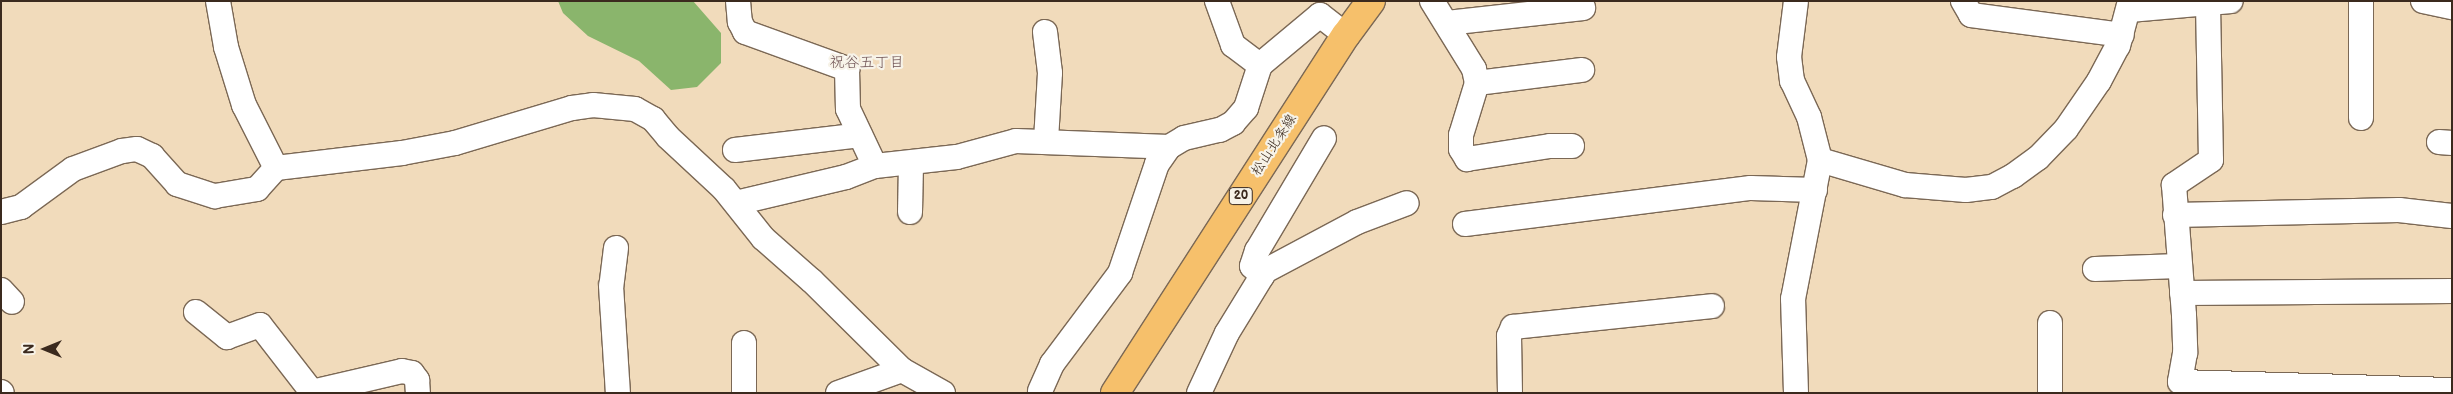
<!DOCTYPE html>
<html>
<head>
<meta charset="utf-8">
<style>
  body { margin:0 }
  #map { position:relative; width:2453px; height:394px; overflow:hidden; background:#f1dbbb; font-family:"Balsamiq Sans","Klee One",sans-serif }
  div>[style] { position:absolute }
  .forest>* { inset:0; background:#8ab56c }
  .roads { filter:drop-shadow(1px 0 #7b6855) drop-shadow(-1px 0 #7b6855) drop-shadow(0 1px #7b6855) drop-shadow(0 -1px #7b6855) }
  .minor>* { height:24px; margin:-12px; padding:0 12px; transform-origin:12px; border-radius:12px; background:#fff }
  .primary>* { height:28px; margin:-14px; padding:0 14px; transform-origin:14px; border-radius:14px; background:#f6c06b }
  span { translate:-50% -50%; white-space:nowrap; text-align:center; line-height:1.15; -webkit-text-stroke:4.5px #f7f3e8; paint-order:stroke }
  .shield-label span { padding:1px 4px; background:#f7f3e8; border:1px solid; border-radius:4px; -webkit-text-stroke-width:0 }
  .shield-label { font-size:12px; color:#3b2a1e; font-weight:700 }
  .street-label { font-size:14px; color:#3b2a1e }
  .neighbourhood-label { font-size:15px; color:#705455 }
  .frame { position:absolute; inset:0; border:2px solid #3b2a1e; pointer-events:none }
  .north { position:absolute; left:20px; top:324px; width:50px; height:50px; -webkit-text-stroke:4px #f7f3e8; paint-order:stroke; rotate:270deg; font-size:14px; font-weight:700; line-height:20px; text-align:center; color:#3b2a1e }
  .north::after { content:''; display:block; margin:auto; width:18px; height:22px; background:#3b2a1e; clip-path:polygon(50% 0,100% 100%,50% 72%,0 100%) }
</style>
</head>
<body>
<div id="map">
  <div class="forest">
    <div style="clip-path:polygon(558px 1px,693px 1px,721px 33px,721px 63px,697px 87px,671px 90px,639px 61px,588px 36px,563px 13px)"></div>
  </div>
  <div class="roads">
    <div class="minor">
      <div style="left:218px;top:1px;width:47px;rotate:80.1deg"></div>
      <div style="left:226px;top:47px;width:61px;rotate:72.8deg"></div>
      <div style="left:244px;top:105px;width:71px;rotate:63.1deg"></div>
      <div style="left:738px;top:1px;width:21px;rotate:85deg"></div>
      <div style="left:740px;top:22px;width:11px;rotate:63deg"></div>
      <div style="left:745px;top:32px;width:109px;rotate:19.9deg"></div>
      <div style="left:847px;top:69px;width:40px;rotate:88.6deg"></div>
      <div style="left:848px;top:109px;width:63px;rotate:64.7deg"></div>
      <div style="left:1217px;top:1px;width:47px;rotate:70deg"></div>
      <div style="left:1233px;top:45px;width:34px;rotate:37deg"></div>
      <div style="left:1432px;top:1px;width:80px;rotate:58.3deg"></div>
      <div style="left:1474px;top:69px;width:14px;rotate:78deg"></div>
      <div style="left:1477px;top:83px;width:54px;rotate:107.1deg"></div>
      <div style="left:1461px;top:135px;width:14px;rotate:90deg"></div>
      <div style="left:1461px;top:149px;width:12px;rotate:59deg"></div>
      <div style="left:1467px;top:159px;width:84px;rotate:-8.9deg"></div>
      <div style="left:1550px;top:146px;width:22px"></div>
      <div style="left:1963px;top:1px;width:16px;rotate:60deg"></div>
      <div style="left:1971px;top:15px;width:152px;rotate:7.5deg"></div>
      <div style="left:2361px;top:1px;width:117px;rotate:90deg"></div>
      <div style="left:2423px;top:1px;width:30px;rotate:12deg"></div>
      <div style="left:2208px;top:4px;width:156px;rotate:88.9deg"></div>
      <div style="left:2211px;top:160px;width:45px;rotate:146deg"></div>
      <div style="left:2174px;top:185px;width:130px;rotate:85.6deg"></div>
      <div style="left:2184px;top:315px;width:38px;rotate:88deg"></div>
      <div style="left:2185px;top:353px;width:29px;rotate:100deg"></div>
      <div style="left:2180px;top:382px;width:272px;rotate:1.7deg"></div>
      <div style="left:2130px;top:10px;width:101px;rotate:-5.1deg"></div>
      <div style="left:1447px;top:23px;width:137px;rotate:-6.3deg"></div>
      <div style="left:1045px;top:32px;width:41px;rotate:83deg"></div>
      <div style="left:1050px;top:73px;width:68px;rotate:93.4deg"></div>
      <div style="left:1477px;top:83px;width:106px;rotate:-7.1deg"></div>
      <div style="left:2439px;top:142px;width:13px;rotate:4deg"></div>
      <div style="left:735px;top:150px;width:126px;rotate:-6.8deg"></div>
      <div style="left:1820px;top:160px;width:89px;rotate:16.4deg"></div>
      <div style="left:1905px;top:185px;width:61px;rotate:4.7deg"></div>
      <div style="left:1966px;top:190px;width:26px;rotate:-7deg"></div>
      <div style="left:1992px;top:187px;width:24px;rotate:-28deg"></div>
      <div style="left:2013px;top:176px;width:31px;rotate:-36deg"></div>
      <div style="left:2038px;top:158px;width:40px;rotate:-46deg"></div>
      <div style="left:2066px;top:129px;width:58px;rotate:-55.5deg"></div>
      <div style="left:2099px;top:81px;width:40px;rotate:-62deg"></div>
      <div style="left:2118px;top:46px;width:47px;rotate:-75.1deg"></div>
      <div style="left:736px;top:203px;width:113px;rotate:-13.3deg"></div>
      <div style="left:846px;top:177px;width:31px;rotate:-21deg"></div>
      <div style="left:875px;top:166px;width:82px;rotate:-6.3deg"></div>
      <div style="left:957px;top:157px;width:61px;rotate:-15.2deg"></div>
      <div style="left:1016px;top:141px;width:153px;rotate:2.2deg"></div>
      <div style="left:1px;top:212px;width:21px;rotate:-14deg"></div>
      <div style="left:21px;top:207px;width:64px;rotate:-36.2deg"></div>
      <div style="left:73px;top:169px;width:52px;rotate:-20.2deg"></div>
      <div style="left:122px;top:151px;width:15px;rotate:-8deg"></div>
      <div style="left:137px;top:149px;width:17px;rotate:25deg"></div>
      <div style="left:152px;top:156px;width:38px;rotate:48deg"></div>
      <div style="left:177px;top:184px;width:40px;rotate:18deg"></div>
      <div style="left:215px;top:196px;width:43px;rotate:-9.5deg"></div>
      <div style="left:257px;top:189px;width:28px;rotate:-48deg"></div>
      <div style="left:276px;top:168px;width:127px;rotate:-6.8deg"></div>
      <div style="left:402px;top:153px;width:54px;rotate:-10.7deg"></div>
      <div style="left:455px;top:143px;width:122px;rotate:-16.7deg"></div>
      <div style="left:572px;top:108px;width:21px;rotate:-8deg"></div>
      <div style="left:593px;top:105px;width:42px;rotate:5.4deg"></div>
      <div style="left:635px;top:109px;width:21px;rotate:29deg"></div>
      <div style="left:653px;top:119px;width:23px;rotate:50deg"></div>
      <div style="left:668px;top:137px;width:76px;rotate:42.9deg"></div>
      <div style="left:724px;top:189px;width:63px;rotate:51.5deg"></div>
      <div style="left:763px;top:238px;width:65px;rotate:41.3deg"></div>
      <div style="left:812px;top:281px;width:127px;rotate:44.7deg"></div>
      <div style="left:902px;top:370px;width:47px;rotate:29.3deg"></div>
      <div style="left:910px;top:212px;width:49px;rotate:-88.8deg"></div>
      <div style="left:2175px;top:215px;width:224px;rotate:-1.3deg"></div>
      <div style="left:2399px;top:210px;width:53px;rotate:6.5deg"></div>
      <div style="left:1465px;top:224px;width:288px;rotate:-7.2deg"></div>
      <div style="left:1751px;top:188px;width:64px;rotate:1.8deg"></div>
      <div style="left:616px;top:248px;width:38px;rotate:97deg"></div>
      <div style="left:611px;top:286px;width:107px;rotate:86.3deg"></div>
      <div style="left:2095px;top:269px;width:84px;rotate:-2deg"></div>
      <div style="left:1262px;top:276px;width:14px;rotate:-135deg"></div>
      <div style="left:1252px;top:266px;width:16px;rotate:-72deg"></div>
      <div style="left:1257px;top:251px;width:131px;rotate:-59.3deg"></div>
      <div style="left:1px;top:290px;width:16px;rotate:47deg"></div>
      <div style="left:2182px;top:293px;width:270px;rotate:-0.4deg"></div>
      <div style="left:196px;top:312px;width:40px;rotate:39deg"></div>
      <div style="left:227px;top:337px;width:35px;rotate:-20deg"></div>
      <div style="left:260px;top:325px;width:85px;rotate:52.2deg"></div>
      <div style="left:312px;top:392px;width:92px;rotate:-13.1deg"></div>
      <div style="left:402px;top:371px;width:10px;rotate:11deg"></div>
      <div style="left:412px;top:373px;width:9px;rotate:54deg"></div>
      <div style="left:417px;top:380px;width:13px;rotate:86deg"></div>
      <div style="left:744px;top:343px;width:50px;rotate:90deg"></div>
      <div style="left:1040px;top:391px;width:30px;rotate:-66deg"></div>
      <div style="left:1052px;top:364px;width:114px;rotate:-53.2deg"></div>
      <div style="left:1120px;top:273px;width:115px;rotate:-71.3deg"></div>
      <div style="left:1157px;top:164px;width:21px;rotate:-55deg"></div>
      <div style="left:1169px;top:147px;width:17px;rotate:-31deg"></div>
      <div style="left:1184px;top:138px;width:37px;rotate:-13deg"></div>
      <div style="left:1220px;top:130px;width:15px;rotate:-28deg"></div>
      <div style="left:1233px;top:123px;width:20px;rotate:-49deg"></div>
      <div style="left:1246px;top:108px;width:45px;rotate:-72deg"></div>
      <div style="left:1260px;top:65px;width:78px;rotate:-39.8deg"></div>
      <div style="left:1320px;top:15px;width:33px;rotate:38deg"></div>
      <div style="left:1px;top:392px;width:1px;rotate:45deg"></div>
      <div style="left:838px;top:393px;width:68px;rotate:-19.8deg"></div>
      <div style="left:1199px;top:393px;width:66px;rotate:-65deg"></div>
      <div style="left:1227px;top:333px;width:73px;rotate:-58.5deg"></div>
      <div style="left:1265px;top:271px;width:104px;rotate:-28deg"></div>
      <div style="left:1357px;top:222px;width:53px;rotate:-20.8deg"></div>
      <div style="left:1510px;top:393px;width:57px;rotate:-91deg"></div>
      <div style="left:1509px;top:336px;width:10px;rotate:-66deg"></div>
      <div style="left:1513px;top:327px;width:200px;rotate:-6deg"></div>
      <div style="left:1796px;top:393px;width:94px;rotate:-91.8deg"></div>
      <div style="left:1793px;top:299px;width:142px;rotate:-79deg"></div>
      <div style="left:1820px;top:160px;width:44px;rotate:-104.3deg"></div>
      <div style="left:1809px;top:117px;width:40px;rotate:-115deg"></div>
      <div style="left:1792px;top:81px;width:24px;rotate:-97deg"></div>
      <div style="left:1789px;top:57px;width:56px;rotate:-82.9deg"></div>
      <div style="left:2050px;top:393px;width:70px;rotate:-90deg"></div>
    </div>
    <div class="primary">
      <div style="left:1115px;top:393px;width:426px;rotate:-57.2deg"></div>
      <div style="left:1346px;top:35px;width:42px;rotate:-53.7deg"></div>
    </div>
  </div>
  <div class="shield-label">
    <span style="left:1241px;top:196px">20</span>
  </div>
  <div class="street-label">
    <span style="left:1274px;top:145px;rotate:-57deg">松山北条線</span>
  </div>
  <div class="neighbourhood-label">
    <span style="left:867px;top:63px">祝谷五丁目</span>
  </div>
  <div class="frame"></div>
  <div class="north">N</div>
</div>
</body>
</html>
